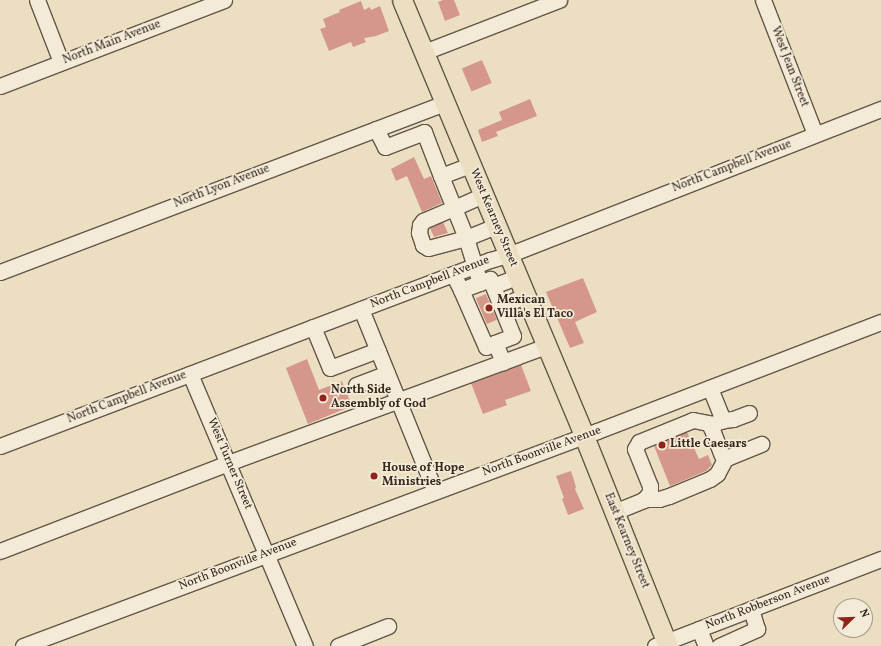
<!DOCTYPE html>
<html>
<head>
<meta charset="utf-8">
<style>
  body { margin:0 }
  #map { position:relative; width:881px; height:646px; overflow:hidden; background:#ecdfc1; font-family:Vollkorn,serif }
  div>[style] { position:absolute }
  .building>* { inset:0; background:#d6978b; transform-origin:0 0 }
  .roads { filter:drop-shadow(1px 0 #635648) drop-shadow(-1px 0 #635648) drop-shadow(0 1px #635648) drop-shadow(0 -1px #635648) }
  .minor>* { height:15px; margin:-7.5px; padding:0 7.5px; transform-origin:7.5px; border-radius:7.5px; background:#f3ead7 }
  .major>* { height:19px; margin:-9.5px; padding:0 9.5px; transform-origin:9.5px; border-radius:9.5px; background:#ecdfc1 }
  .dots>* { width:11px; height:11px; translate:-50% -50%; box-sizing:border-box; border:2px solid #f3ead7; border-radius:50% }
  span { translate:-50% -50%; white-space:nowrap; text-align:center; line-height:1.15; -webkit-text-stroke:3.5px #f3ead7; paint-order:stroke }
  .street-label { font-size:12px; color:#352920 }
  .poi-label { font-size:12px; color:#352920; font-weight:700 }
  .left { translate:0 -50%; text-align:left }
  .north { position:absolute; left:833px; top:598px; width:40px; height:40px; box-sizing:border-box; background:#f3ead7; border:1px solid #a79d8e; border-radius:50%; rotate:67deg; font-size:11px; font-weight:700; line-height:16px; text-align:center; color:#352920 }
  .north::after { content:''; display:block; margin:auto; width:14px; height:18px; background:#8f2418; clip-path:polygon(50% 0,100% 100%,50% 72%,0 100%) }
</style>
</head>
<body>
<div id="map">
  <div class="building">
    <div style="clip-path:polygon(443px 0,454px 0,460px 15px,445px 21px,438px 2px)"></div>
    <div style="clip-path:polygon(361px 1px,364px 10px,370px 7px,371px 10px,380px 6px,389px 31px,376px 36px,364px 38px,366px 42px,353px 47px,351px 42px,329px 51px,320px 29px,326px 27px,323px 19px,340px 12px,339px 10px)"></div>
    <div style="left:482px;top:60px;width:25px;height:22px;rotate:67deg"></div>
    <div style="clip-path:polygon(530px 99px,537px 116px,496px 132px,498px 136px,482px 142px,478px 130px,502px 120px,499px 112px)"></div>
    <div style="clip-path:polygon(414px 157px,424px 179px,431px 176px,442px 203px,422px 212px,407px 176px,396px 181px,391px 169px)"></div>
    <div style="clip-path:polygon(443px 222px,448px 233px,434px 237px,430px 228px)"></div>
    <div style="clip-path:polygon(583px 278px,597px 312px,575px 322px,584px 343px,570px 348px,546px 292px)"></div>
    <div style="left:486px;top:294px;width:28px;height:11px;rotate:67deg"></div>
    <div style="clip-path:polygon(307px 359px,319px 390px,342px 381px,352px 406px,308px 424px,286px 368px)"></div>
    <div style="clip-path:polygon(521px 365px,531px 391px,505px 400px,507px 405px,483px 414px,471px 383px)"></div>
    <div style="clip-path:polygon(687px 432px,699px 459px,708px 455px,712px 465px,706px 471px,670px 486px,654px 446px)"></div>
    <div style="clip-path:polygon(571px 471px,576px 487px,575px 489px,584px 509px,568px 515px,562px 499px,564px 498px,556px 476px)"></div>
  </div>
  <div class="roads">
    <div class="minor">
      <div style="left:37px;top:0;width:66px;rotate:68.8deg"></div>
      <div style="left:763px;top:0;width:144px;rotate:68.8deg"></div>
      <div style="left:424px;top:52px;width:145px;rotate:-21.1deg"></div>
      <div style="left:0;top:86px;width:240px;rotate:-21deg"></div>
      <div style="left:376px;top:129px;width:20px;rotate:63deg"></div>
      <div style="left:385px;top:147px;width:42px;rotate:-21deg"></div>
      <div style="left:424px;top:132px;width:47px;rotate:68.9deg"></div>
      <div style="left:441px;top:176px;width:31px;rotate:-21deg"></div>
      <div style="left:441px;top:176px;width:35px;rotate:68deg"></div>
      <div style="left:454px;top:208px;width:32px;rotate:-24deg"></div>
      <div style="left:0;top:272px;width:475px;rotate:-20.8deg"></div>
      <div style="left:453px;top:274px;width:18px;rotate:63deg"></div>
      <div style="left:461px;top:290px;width:31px;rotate:-21deg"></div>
      <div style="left:490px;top:279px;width:61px;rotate:68deg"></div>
      <div style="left:513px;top:336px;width:19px;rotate:159deg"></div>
      <div style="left:495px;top:343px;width:21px;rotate:67deg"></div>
      <div style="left:480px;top:283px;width:47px;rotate:-107.3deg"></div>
      <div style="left:466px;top:238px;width:39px;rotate:165deg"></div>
      <div style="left:428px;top:248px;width:6px;rotate:-149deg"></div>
      <div style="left:423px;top:245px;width:13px;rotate:-108deg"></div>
      <div style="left:419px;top:233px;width:8px;rotate:-83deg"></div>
      <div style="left:420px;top:225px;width:5px;rotate:-53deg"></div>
      <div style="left:423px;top:221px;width:34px;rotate:-23deg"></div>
      <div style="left:454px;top:208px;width:32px;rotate:68deg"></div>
      <div style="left:466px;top:238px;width:32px;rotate:-22deg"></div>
      <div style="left:493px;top:286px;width:26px;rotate:-21deg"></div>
      <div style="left:461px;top:290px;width:62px;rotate:66.3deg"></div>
      <div style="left:486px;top:347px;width:10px;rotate:-24deg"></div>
      <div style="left:501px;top:306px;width:26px;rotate:-23deg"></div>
      <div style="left:361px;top:309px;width:196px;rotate:67.9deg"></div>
      <div style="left:313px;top:327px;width:44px;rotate:67.5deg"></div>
      <div style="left:330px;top:368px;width:51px;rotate:-20.6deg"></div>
      <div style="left:190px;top:374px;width:295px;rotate:67.1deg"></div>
      <div style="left:356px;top:385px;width:33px;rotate:-21deg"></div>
      <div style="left:710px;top:388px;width:35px;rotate:68deg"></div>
      <div style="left:723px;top:420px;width:11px;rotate:158deg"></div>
      <div style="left:713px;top:424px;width:4px;rotate:124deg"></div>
      <div style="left:711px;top:427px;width:30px;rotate:69deg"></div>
      <div style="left:722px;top:455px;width:7px;rotate:16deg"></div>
      <div style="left:729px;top:457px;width:35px;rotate:-22deg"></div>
      <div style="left:723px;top:420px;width:10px;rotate:-6deg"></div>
      <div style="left:733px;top:419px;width:17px;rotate:-21deg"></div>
      <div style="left:0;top:446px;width:524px;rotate:-20.79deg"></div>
      <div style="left:490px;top:260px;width:19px;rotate:-16deg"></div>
      <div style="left:508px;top:255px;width:401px;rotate:-21.4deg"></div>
      <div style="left:644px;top:499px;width:15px"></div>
      <div style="left:659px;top:499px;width:10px;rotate:-17deg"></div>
      <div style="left:669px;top:496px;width:44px;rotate:-22.5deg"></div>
      <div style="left:710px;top:479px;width:9px;rotate:-36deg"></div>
      <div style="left:717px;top:474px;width:19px;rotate:-62deg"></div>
      <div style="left:614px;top:512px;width:32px;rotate:-22deg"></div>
      <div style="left:644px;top:500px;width:10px;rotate:-53deg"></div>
      <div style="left:650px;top:492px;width:6px;rotate:-90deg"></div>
      <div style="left:650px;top:486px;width:40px;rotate:-112deg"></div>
      <div style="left:635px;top:449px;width:8px;rotate:-60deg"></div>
      <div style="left:639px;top:442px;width:58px;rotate:-22.2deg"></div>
      <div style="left:693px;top:420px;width:20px;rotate:11deg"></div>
      <div style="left:0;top:551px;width:244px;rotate:-21.1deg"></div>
      <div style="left:228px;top:463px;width:339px;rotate:-20.2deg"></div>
      <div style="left:699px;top:629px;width:18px;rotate:68deg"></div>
      <div style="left:23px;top:646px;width:613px;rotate:-20.53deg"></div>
      <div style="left:597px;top:431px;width:304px;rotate:-21deg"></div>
      <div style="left:338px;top:646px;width:54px;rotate:-21.8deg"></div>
      <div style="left:655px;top:646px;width:242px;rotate:-21.1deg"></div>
      <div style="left:719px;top:646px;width:42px;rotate:-24.1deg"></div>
      <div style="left:757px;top:629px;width:21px;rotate:-107deg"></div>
    </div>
    <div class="major">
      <div style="left:402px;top:0;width:472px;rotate:67.3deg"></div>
      <div style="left:584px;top:436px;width:226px;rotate:68.2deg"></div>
    </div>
  </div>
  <div class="dots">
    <div style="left:489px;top:308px;background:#8f2418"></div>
    <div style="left:323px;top:398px;background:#8f2418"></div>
    <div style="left:662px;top:445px;background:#8f2418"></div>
    <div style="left:374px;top:476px;background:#8f2418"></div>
  </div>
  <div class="street-label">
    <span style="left:112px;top:43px;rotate:-21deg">North Main Avenue</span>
    <span style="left:789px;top:67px;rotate:69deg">West Jean Street</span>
    <span style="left:732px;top:167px;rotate:-21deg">North Campbell Avenue</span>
    <span style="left:222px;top:187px;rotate:-21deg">North Lyon Avenue</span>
    <span style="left:493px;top:218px;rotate:67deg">West Kearney Street</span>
    <span style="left:430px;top:283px;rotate:-21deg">North Campbell Avenue</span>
    <span style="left:127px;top:398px;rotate:-21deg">North Campbell Avenue</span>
    <span style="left:542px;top:452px;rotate:-20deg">North Boonville Avenue</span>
    <span style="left:229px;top:464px;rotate:67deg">West Turner Street</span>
    <span style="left:626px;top:541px;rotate:68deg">East Kearney Street</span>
    <span style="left:238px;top:565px;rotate:-21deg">North Boonville Avenue</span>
    <span style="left:768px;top:603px;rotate:-21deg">North Robberson Avenue</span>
  </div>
  <div class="poi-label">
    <span class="left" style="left:497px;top:308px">Mexican<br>Villa's El Taco</span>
    <span class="left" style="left:331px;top:398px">North Side<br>Assembly of God</span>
    <span class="left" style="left:670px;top:445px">Little Caesars</span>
    <span class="left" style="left:382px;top:476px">House of Hope<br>Ministries</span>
  </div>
  <div class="north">N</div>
</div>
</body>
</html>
